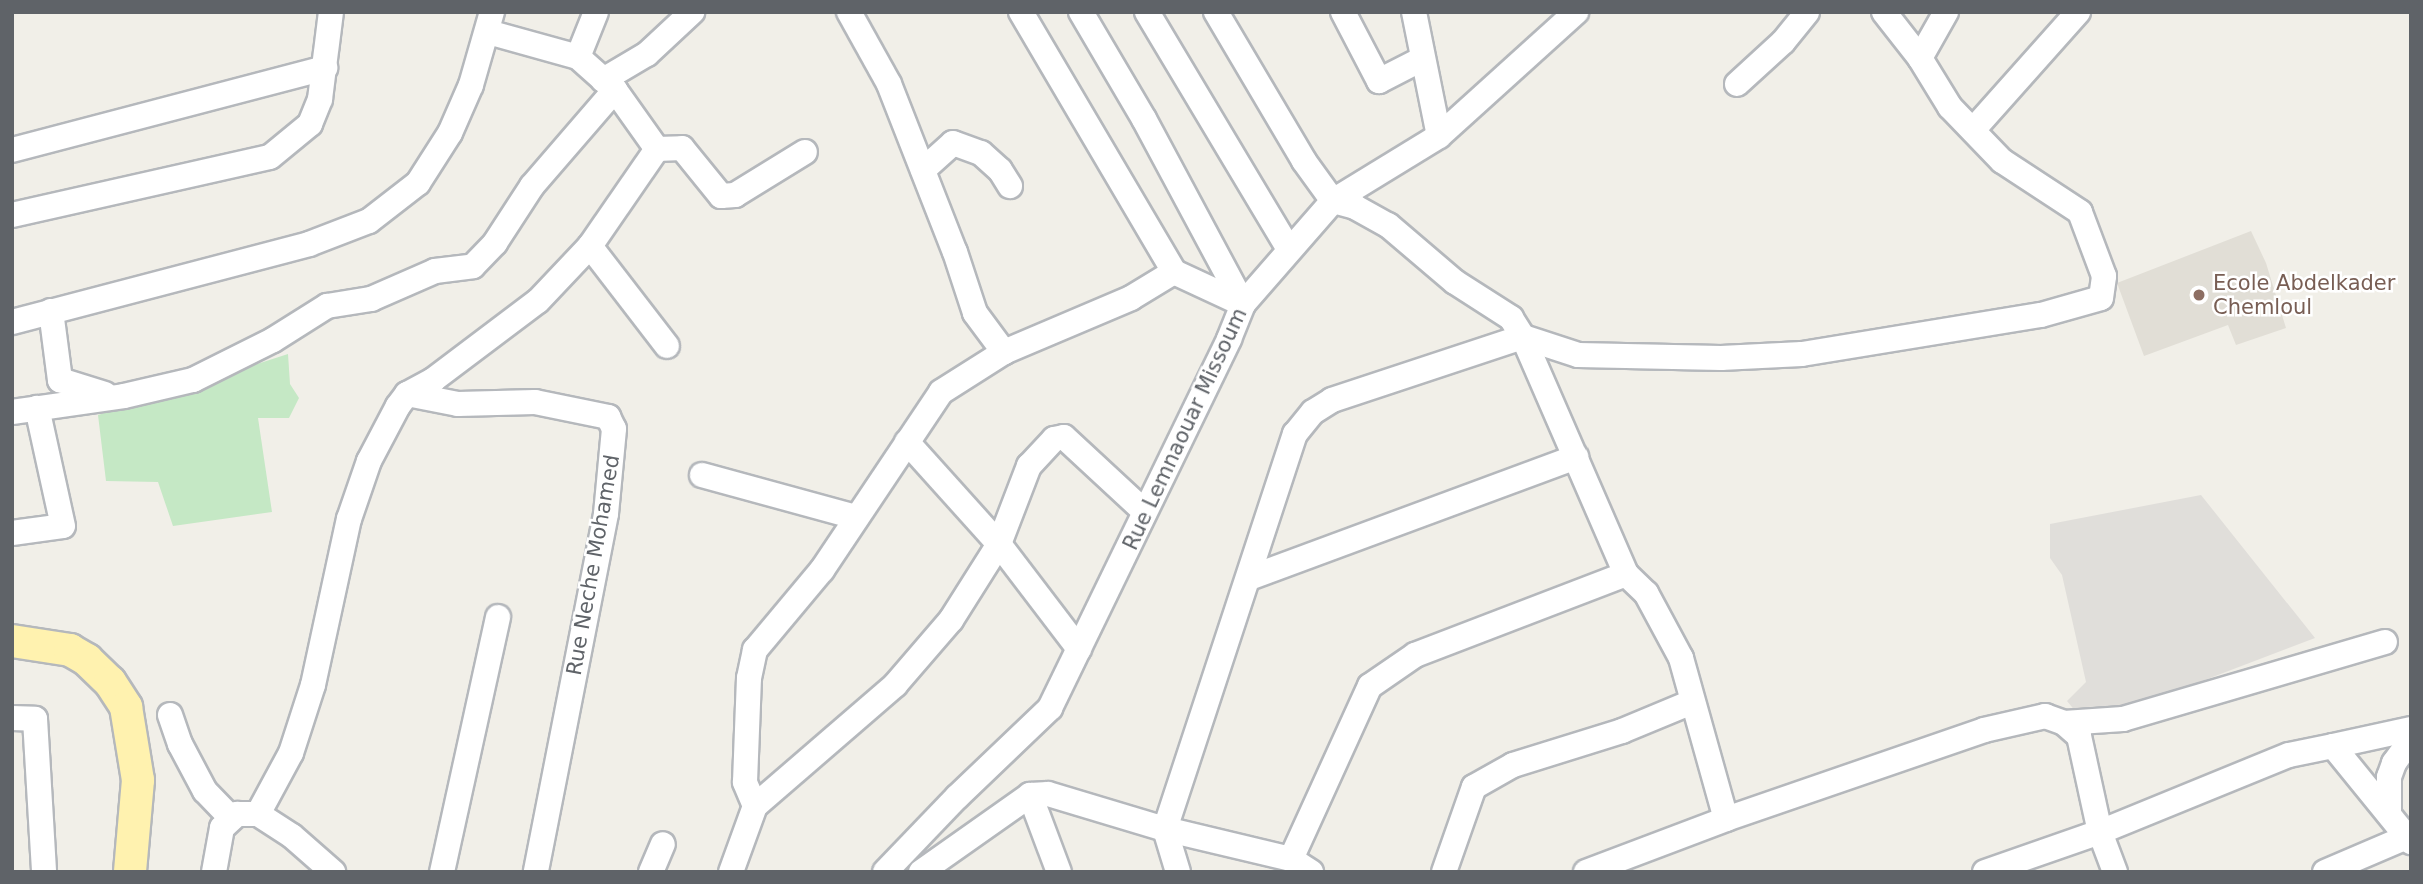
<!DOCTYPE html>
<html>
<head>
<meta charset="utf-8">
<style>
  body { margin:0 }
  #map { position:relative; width:2423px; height:884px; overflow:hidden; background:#f1efe8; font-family:"DejaVu Sans",sans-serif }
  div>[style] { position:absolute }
  .industrial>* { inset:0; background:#e0deda }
  .education>* { inset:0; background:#e1ded6 }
  .green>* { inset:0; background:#c5e8c5 }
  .roads { filter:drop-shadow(2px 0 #b5b8bc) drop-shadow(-2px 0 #b5b8bc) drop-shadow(0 2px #b5b8bc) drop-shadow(0 -2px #b5b8bc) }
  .minor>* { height:24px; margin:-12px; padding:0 12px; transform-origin:12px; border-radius:12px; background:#fff }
  .major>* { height:32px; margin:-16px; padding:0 16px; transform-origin:16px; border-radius:16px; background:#fff2af }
  .dots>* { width:19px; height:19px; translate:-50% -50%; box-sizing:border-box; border:4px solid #fff; border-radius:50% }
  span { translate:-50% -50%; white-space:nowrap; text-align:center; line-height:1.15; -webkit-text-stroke:5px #fff; paint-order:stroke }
  .education-label { font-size:21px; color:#785e54 }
  .left { translate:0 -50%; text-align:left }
  .street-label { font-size:21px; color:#5f6368 }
  .frame { position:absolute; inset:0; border:14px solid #5f6368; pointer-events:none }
</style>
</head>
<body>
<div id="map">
  <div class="industrial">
    <div style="clip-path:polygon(2201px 495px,2315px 638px,2155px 699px,2116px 706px,2086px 707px,2076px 712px,2067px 701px,2086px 682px,2062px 575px,2050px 558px,2050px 524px)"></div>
  </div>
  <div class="education">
    <div style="clip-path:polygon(2251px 231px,2266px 263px,2286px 328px,2236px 345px,2228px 325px,2144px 356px,2117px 283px)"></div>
  </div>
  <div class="green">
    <div style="clip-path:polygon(288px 354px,290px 384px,299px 398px,289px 418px,258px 418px,272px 512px,173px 526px,158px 482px,106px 481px,98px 415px)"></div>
  </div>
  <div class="roads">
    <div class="minor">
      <div style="left:849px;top:12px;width:82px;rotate:60.9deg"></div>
      <div style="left:889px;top:84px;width:180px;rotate:68.6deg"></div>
      <div style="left:955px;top:252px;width:64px;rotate:71.8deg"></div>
      <div style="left:975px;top:313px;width:49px;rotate:53.4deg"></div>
      <div style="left:1021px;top:12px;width:302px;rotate:59.5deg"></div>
      <div style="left:1081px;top:12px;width:124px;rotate:59.5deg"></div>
      <div style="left:1144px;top:119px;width:210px;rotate:61.8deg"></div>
      <div style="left:1147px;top:12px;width:276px;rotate:59.1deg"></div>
      <div style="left:1216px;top:12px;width:173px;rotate:59.4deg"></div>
      <div style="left:1304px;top:161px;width:49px;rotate:54.1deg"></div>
      <div style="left:1333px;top:201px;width:23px;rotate:15deg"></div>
      <div style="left:1355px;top:207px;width:38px;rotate:29deg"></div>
      <div style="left:1388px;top:225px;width:88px;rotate:40.4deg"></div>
      <div style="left:1455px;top:282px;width:67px;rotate:32.7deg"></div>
      <div style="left:1511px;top:318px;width:22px;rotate:58deg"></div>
      <div style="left:1523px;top:337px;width:258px;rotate:66.5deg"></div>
      <div style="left:1626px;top:574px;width:28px;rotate:44deg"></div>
      <div style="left:1646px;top:593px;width:74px;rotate:61.7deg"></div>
      <div style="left:1681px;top:658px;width:167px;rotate:74.4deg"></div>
      <div style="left:1343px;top:12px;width:78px;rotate:62.4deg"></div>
      <div style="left:1379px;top:81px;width:48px;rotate:-27.1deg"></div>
      <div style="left:1414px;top:12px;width:126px;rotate:78.6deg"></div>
      <div style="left:1884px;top:12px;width:58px;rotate:52deg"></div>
      <div style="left:488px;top:32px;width:93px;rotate:15.5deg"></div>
      <div style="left:578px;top:57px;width:50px;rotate:41.7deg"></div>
      <div style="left:615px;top:90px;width:72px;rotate:54.6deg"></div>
      <div style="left:657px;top:149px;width:25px;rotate:-2deg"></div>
      <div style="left:682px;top:148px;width:62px;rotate:50.9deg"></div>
      <div style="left:721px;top:196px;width:14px;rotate:-4deg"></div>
      <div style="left:735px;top:195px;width:82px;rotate:-31.6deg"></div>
      <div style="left:578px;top:57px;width:48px;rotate:-68.2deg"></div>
      <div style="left:603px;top:80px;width:51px;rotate:-30.6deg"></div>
      <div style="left:647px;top:54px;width:62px;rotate:-43deg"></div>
      <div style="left:1737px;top:84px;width:62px;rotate:-42.4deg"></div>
      <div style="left:1783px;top:42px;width:38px;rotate:-51deg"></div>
      <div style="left:1973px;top:130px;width:158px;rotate:-48.3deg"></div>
      <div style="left:12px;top:150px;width:324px;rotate:-14.7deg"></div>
      <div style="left:923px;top:170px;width:40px;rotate:-42deg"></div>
      <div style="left:953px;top:143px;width:30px;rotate:20deg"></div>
      <div style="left:981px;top:153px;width:25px;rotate:42deg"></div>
      <div style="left:1000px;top:170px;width:19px;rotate:58deg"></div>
      <div style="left:12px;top:215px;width:264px;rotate:-12.7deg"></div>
      <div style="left:270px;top:157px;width:52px;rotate:-39.5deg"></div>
      <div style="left:310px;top:124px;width:27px;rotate:-68deg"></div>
      <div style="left:320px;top:99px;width:88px;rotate:-82.8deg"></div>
      <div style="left:590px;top:246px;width:126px;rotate:52.4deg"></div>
      <div style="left:51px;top:311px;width:70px;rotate:82.6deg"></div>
      <div style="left:60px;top:380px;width:47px;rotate:17.3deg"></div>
      <div style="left:12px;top:322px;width:307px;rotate:-14.7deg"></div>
      <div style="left:309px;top:244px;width:64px;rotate:-21deg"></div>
      <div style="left:369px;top:221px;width:62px;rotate:-37.8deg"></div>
      <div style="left:418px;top:183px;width:59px;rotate:-57.4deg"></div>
      <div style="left:450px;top:133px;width:52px;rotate:-66.4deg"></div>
      <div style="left:471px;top:85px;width:76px;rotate:-74deg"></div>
      <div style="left:407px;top:394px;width:52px;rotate:11.1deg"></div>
      <div style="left:458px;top:404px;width:77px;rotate:-1.5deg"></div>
      <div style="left:535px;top:402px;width:75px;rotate:11.6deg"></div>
      <div style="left:608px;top:417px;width:13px;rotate:63deg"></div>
      <div style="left:614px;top:429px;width:85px;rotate:95.4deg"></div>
      <div style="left:606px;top:514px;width:365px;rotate:101.1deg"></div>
      <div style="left:12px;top:412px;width:113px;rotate:-8.1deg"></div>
      <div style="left:124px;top:396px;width:71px;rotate:-13.1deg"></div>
      <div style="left:193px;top:380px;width:89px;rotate:-26.6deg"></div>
      <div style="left:273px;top:340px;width:64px;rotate:-32.2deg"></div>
      <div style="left:327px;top:306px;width:45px;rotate:-9deg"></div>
      <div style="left:371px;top:299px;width:70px;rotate:-23.6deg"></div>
      <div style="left:435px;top:271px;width:38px;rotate:-7deg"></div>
      <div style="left:473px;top:266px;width:32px;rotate:-46deg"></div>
      <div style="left:495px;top:243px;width:68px;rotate:-57deg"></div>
      <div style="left:532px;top:186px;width:127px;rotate:-49.2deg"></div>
      <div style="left:907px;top:442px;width:137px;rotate:48deg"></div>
      <div style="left:999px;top:544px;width:132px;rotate:52.7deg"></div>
      <div style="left:702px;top:475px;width:160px;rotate:15.3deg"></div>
      <div style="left:12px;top:533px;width:51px;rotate:-7.8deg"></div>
      <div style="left:63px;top:526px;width:121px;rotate:-102.4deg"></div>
      <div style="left:1249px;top:578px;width:349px;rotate:-20.3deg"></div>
      <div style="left:170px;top:715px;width:31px;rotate:71deg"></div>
      <div style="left:180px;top:744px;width:53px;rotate:62deg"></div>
      <div style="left:205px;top:791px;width:37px;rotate:46deg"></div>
      <div style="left:12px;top:718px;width:23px;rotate:2deg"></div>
      <div style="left:35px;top:719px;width:153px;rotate:86.6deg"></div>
      <div style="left:2064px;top:723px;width:59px;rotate:-3.9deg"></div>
      <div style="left:2123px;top:719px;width:273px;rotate:-16.4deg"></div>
      <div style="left:2333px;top:746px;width:80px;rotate:-12.3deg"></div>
      <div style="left:1030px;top:795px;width:82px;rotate:69.4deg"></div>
      <div style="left:755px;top:806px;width:185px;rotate:-40.8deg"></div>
      <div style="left:895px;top:685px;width:86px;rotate:-49.3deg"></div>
      <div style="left:951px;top:620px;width:90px;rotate:-57.7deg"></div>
      <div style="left:999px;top:544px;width:84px;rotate:-69deg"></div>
      <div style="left:1029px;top:466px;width:37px;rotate:-47deg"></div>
      <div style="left:1054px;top:439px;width:10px;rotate:-11deg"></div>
      <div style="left:1064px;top:437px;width:110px;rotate:42.8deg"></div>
      <div style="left:258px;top:814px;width:40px;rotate:32.9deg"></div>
      <div style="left:292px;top:836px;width:55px;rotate:41.3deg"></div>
      <div style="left:2389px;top:814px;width:37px;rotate:-90deg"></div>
      <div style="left:2389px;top:777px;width:15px;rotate:-70deg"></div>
      <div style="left:2394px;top:763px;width:29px;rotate:-54deg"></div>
      <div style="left:1291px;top:859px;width:190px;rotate:-65.5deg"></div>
      <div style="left:1370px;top:686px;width:55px;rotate:-34.6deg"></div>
      <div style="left:1415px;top:655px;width:226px;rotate:-21deg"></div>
      <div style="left:214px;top:872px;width:45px;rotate:-79.7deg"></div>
      <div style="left:222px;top:828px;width:21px;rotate:-43deg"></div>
      <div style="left:237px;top:814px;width:21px"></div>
      <div style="left:258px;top:814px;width:69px;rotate:-61.6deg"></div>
      <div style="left:291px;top:753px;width:71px;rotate:-72.1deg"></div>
      <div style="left:313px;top:685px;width:170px;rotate:-77.8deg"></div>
      <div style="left:349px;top:519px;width:61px;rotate:-71deg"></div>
      <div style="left:369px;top:461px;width:62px;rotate:-62.2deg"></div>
      <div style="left:398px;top:406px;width:15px;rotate:-53deg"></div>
      <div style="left:407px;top:394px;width:30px;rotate:-28deg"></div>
      <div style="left:433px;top:380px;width:131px;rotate:-37deg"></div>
      <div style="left:538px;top:301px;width:76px;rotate:-46.6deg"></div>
      <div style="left:590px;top:246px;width:118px;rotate:-55.4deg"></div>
      <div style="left:442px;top:872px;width:261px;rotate:-77.6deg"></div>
      <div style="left:651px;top:872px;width:30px;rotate:-67deg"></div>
      <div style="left:731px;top:872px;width:70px;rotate:-70deg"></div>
      <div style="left:755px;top:806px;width:26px;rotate:-113deg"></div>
      <div style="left:745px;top:782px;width:104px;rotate:-87.8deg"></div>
      <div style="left:749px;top:678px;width:29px;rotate:-78deg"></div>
      <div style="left:755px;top:650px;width:104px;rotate:-50.1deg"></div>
      <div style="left:822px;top:570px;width:214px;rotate:-56.2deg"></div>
      <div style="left:941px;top:392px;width:75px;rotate:-32.4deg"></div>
      <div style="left:1004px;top:352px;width:138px;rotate:-23deg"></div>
      <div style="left:1131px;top:298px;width:50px;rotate:-31.2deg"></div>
      <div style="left:1174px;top:272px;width:76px;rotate:24.9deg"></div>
      <div style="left:885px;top:872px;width:104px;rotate:-46.2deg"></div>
      <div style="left:957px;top:797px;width:129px;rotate:-43.7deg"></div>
      <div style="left:1050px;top:708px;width:410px;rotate:-64.1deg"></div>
      <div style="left:1229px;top:339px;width:38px;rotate:-68deg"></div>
      <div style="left:1243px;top:304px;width:137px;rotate:-48.9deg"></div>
      <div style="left:1333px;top:201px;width:124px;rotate:-31.5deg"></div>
      <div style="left:1439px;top:136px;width:185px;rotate:-42.1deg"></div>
      <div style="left:921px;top:872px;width:133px;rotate:-35.2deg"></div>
      <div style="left:1030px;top:795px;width:18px;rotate:-3deg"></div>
      <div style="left:1048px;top:794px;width:122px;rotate:16.7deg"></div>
      <div style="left:1165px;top:829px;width:416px;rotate:-71.8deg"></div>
      <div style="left:1295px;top:434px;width:28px;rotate:-51deg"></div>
      <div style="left:1313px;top:412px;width:22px;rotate:-32deg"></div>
      <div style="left:1332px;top:400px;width:201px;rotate:-18.3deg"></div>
      <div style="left:1523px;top:337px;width:58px;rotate:18.1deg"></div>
      <div style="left:1578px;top:355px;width:143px;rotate:1.2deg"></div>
      <div style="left:1721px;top:358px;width:81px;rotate:-2.8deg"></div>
      <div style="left:1802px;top:354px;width:242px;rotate:-9.3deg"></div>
      <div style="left:2041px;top:315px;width:62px;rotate:-15.8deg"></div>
      <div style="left:2101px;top:298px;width:22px;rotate:-82deg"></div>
      <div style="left:2104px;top:276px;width:68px;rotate:-110.6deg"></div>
      <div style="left:2080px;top:212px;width:93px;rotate:-146.8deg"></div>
      <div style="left:2002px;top:161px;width:75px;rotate:-133.9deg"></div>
      <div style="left:1950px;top:107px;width:57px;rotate:-121.5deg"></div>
      <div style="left:1920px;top:58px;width:53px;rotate:-60.5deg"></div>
      <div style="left:1178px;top:872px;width:45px;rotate:-106.8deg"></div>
      <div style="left:1165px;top:829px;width:130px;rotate:13.4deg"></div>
      <div style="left:1291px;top:859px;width:24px;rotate:33deg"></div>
      <div style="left:1444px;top:872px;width:90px;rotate:-70.6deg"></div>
      <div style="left:1474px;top:787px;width:45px;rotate:-29.4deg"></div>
      <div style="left:1513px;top:765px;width:114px;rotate:-17.3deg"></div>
      <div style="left:1622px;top:731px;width:76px;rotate:-22.5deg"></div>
      <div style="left:1586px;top:872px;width:150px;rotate:-20.7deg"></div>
      <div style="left:1726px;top:819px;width:273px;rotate:-19deg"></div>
      <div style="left:1984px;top:730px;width:63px;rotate:-12.9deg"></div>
      <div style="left:2045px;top:716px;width:20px;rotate:20deg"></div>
      <div style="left:2064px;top:723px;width:20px;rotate:41deg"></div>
      <div style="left:2079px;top:736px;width:98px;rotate:77.7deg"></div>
      <div style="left:2100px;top:832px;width:43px;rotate:69.4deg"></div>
      <div style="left:1985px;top:872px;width:122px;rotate:-19.2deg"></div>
      <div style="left:2100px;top:832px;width:204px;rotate:-22.2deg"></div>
      <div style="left:2289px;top:755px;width:45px;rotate:-11.6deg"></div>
      <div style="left:2333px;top:746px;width:124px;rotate:50.9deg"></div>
      <div style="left:2325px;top:872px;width:89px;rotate:-23.1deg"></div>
    </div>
    <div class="major">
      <div style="left:12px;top:641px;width:59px;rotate:8.8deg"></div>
      <div style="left:70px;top:650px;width:20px;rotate:30deg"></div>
      <div style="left:87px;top:660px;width:32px;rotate:44deg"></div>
      <div style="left:110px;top:682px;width:30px;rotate:57deg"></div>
      <div style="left:126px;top:707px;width:74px;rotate:80.7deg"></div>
      <div style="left:138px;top:780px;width:92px;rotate:95deg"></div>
    </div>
  </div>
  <div class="dots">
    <div style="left:2199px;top:295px;background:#8d6e63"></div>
  </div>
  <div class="education-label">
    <span class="left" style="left:2213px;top:295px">Ecole Abdelkader<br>Chemloul</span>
  </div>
  <div class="street-label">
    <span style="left:1185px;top:429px;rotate:-65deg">Rue Lemnaouar Missoum</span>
    <span style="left:593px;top:565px;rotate:-80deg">Rue Neche Mohamed</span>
  </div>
  <div class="frame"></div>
</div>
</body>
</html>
